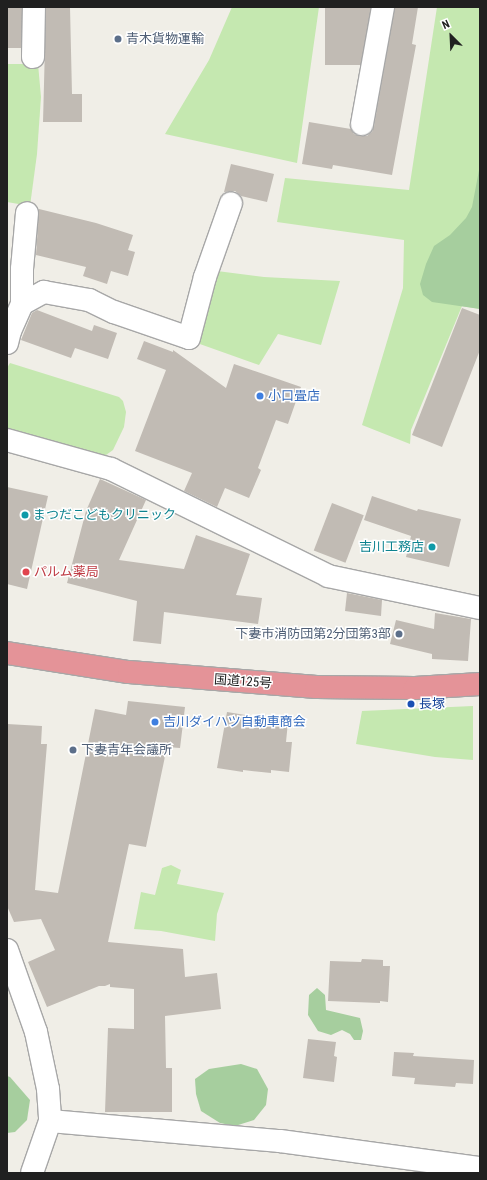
<!DOCTYPE html>
<html>
<head>
<meta charset="utf-8">
<style>
  body { margin:0 }
  #map { position:relative; width:487px; height:1180px; overflow:hidden; background:#f0eee7; font-family:"Roboto Condensed","Noto Sans JP",sans-serif }
  div>[style] { position:absolute }
  .grass>* { inset:0; background:#c5e8b0 }
  .forest>* { inset:0; background:#a6ce9e }
  .building>* { inset:0; background:#c1bbb4; transform-origin:0 0 }
  .roads { filter:drop-shadow(1px 0 #a7a7a7) drop-shadow(-1px 0 #a7a7a7) drop-shadow(0 1px #a7a7a7) drop-shadow(0 -1px #a7a7a7) }
  .minor>* { height:22px; margin:-11px; padding:0 11px; transform-origin:11px; border-radius:11px; background:#fff }
  .highway>* { height:22px; margin:-11px; padding:0 11px; transform-origin:11px; border-radius:11px; background:#e49398 }
  .dots>* { width:11px; height:11px; translate:-50% -50%; box-sizing:border-box; border:2px solid #fff; border-radius:50% }
  span { translate:-50% -50%; white-space:nowrap; text-align:center; line-height:1.15; -webkit-text-stroke:3px #fff; paint-order:stroke }
  .service-label { font-size:13px; color:#4e5e75 }
  .left { translate:0 -50%; text-align:left }
  .right { translate:-100% -50%; text-align:right }
  .shop-label { font-size:13px; color:#366cbe }
  .culture-label { font-size:13px; color:#0d838f }
  .health-label { font-size:13px; color:#be3a42 }
  .street-label { font-size:13px; color:#202020 }
  .transit-label { font-size:13px; color:#164399 }
  .frame { position:absolute; inset:0; border:8px solid #202020; pointer-events:none }
  .north { position:absolute; left:431px; top:16px; width:40px; height:40px; -webkit-text-stroke:3px #fff; paint-order:stroke; rotate:336deg; font-size:11px; font-weight:700; line-height:16px; text-align:center; color:#202020 }
  .north::after { content:''; display:block; margin:auto; width:14px; height:18px; background:#202020; clip-path:polygon(50% 0,100% 100%,50% 72%,0 100%) }
</style>
</head>
<body>
<div id="map">
  <div class="grass">
    <div style="clip-path:polygon(232px 7px,319px 7px,297px 163px,165px 134px,209px 60px)"></div>
    <div style="clip-path:polygon(437px 7px,480px 7px,480px 309px,462px 306px,411px 430px,410px 444px,362px 425px,403px 288px,404px 240px,277px 222px,285px 178px,409px 190px)"></div>
    <div style="clip-path:polygon(7px 64px,38px 64px,41px 97px,37px 154px,30px 206px,7px 202px)"></div>
    <div style="clip-path:polygon(217px 271px,264px 277px,340px 281px,321px 345px,278px 334px,259px 365px,197px 343px)"></div>
    <div style="clip-path:polygon(10px 363px,119px 397px,123px 401px,126px 412px,124px 427px,113px 450px,106px 455px,96px 458px,11px 436px,8px 429px,7px 421px,7px 368px)"></div>
    <div style="clip-path:polygon(473px 706px,473px 760px,435px 757px,356px 744px,362px 711px)"></div>
    <div style="clip-path:polygon(171px 865px,181px 870px,177px 884px,224px 893px,217px 914px,215px 941px,161px 931px,134px 929px,141px 892px,155px 895px,162px 868px)"></div>
  </div>
  <div class="forest">
    <div style="clip-path:polygon(480px 165px,480px 309px,432px 302px,423px 295px,420px 284px,426px 264px,434px 246px,450px 235px,466px 218px,472px 207px)"></div>
    <div style="clip-path:polygon(317px 988px,325px 995px,326px 1010px,360px 1018px,363px 1031px,361px 1040px,354px 1040px,350px 1034px,342px 1030px,331px 1035px,318px 1031px,308px 1015px,309px 995px)"></div>
    <div style="clip-path:polygon(241px 1064px,257px 1069px,268px 1089px,266px 1105px,254px 1120px,235px 1126px,220px 1123px,201px 1111px,196px 1094px,195px 1079px,209px 1069px)"></div>
    <div style="clip-path:polygon(7px 1076px,10px 1077px,30px 1100px,27px 1120px,15px 1132px,7px 1133px)"></div>
  </div>
  <div class="building">
    <div style="left:7px;top:7px;width:15px;height:41px"></div>
    <div style="clip-path:polygon(46px 7px,70px 7px,72px 94px,82px 94px,82px 122px,43px 122px)"></div>
    <div style="left:325px;top:7px;width:45px;height:58px"></div>
    <div style="clip-path:polygon(395px 7px,418px 7px,412px 44px,416px 45px,392px 175px,333px 165px,332px 169px,302px 164px,309px 122px,351px 129px,354px 134px,360px 136px,367px 136px,372px 132px,374px 126px)"></div>
    <div style="clip-path:polygon(231px 164px,274px 174px,267px 202px,241px 196px,235px 191px,224px 192px)"></div>
    <div style="clip-path:polygon(39px 209px,96px 223px,133px 235px,128px 250px,135px 252px,128px 276px,111px 271px,107px 284px,83px 276px,86px 267px,36px 255px)"></div>
    <div style="clip-path:polygon(462px 308px,480px 315px,480px 350px,442px 447px,412px 435px)"></div>
    <div style="clip-path:polygon(37px 310px,92px 331px,94px 325px,117px 333px,108px 359px,75px 348px,71px 358px,21px 340px,32px 313px)"></div>
    <div style="clip-path:polygon(144px 341px,173px 352px,173px 350px,226px 388px,234px 364px,301px 387px,288px 424px,276px 420px,258px 468px,261px 470px,249px 498px,225px 488px,217px 507px,184px 491px,192px 473px,135px 451px,166px 370px,137px 359px)"></div>
    <div style="clip-path:polygon(100px 479px,146px 500px,119px 560px,184px 569px,196px 535px,250px 554px,236px 595px,262px 598px,258px 624px,164px 612px,161px 644px,133px 641px,137px 601px,67px 583px,86px 511px)"></div>
    <div style="clip-path:polygon(7px 487px,48px 496px,27px 589px,7px 584px)"></div>
    <div style="clip-path:polygon(372px 496px,417px 511px,418px 509px,461px 519px,449px 567px,406px 557px,411px 536px,364px 520px)"></div>
    <div style="left:332px;top:503px;width:34px;height:51px;rotate:21deg"></div>
    <div style="clip-path:polygon(347px 593px,382px 600px,381px 616px,345px 611px)"></div>
    <div style="clip-path:polygon(435px 613px,471px 619px,468px 661px,432px 659px,432px 654px,390px 644px,396px 620px,434px 629px)"></div>
    <div style="clip-path:polygon(128px 701px,185px 707px,180px 748px,167px 747px,146px 847px,129px 844px,108px 942px,183px 949px,185px 977px,217px 973px,221px 1009px,165px 1016px,166px 1068px,172px 1068px,172px 1112px,105px 1112px,108px 1028px,134px 1029px,134px 989px,110px 987px,110px 984px,105px 986px,99px 986px,47px 1007px,28px 962px,55px 950px,41px 919px,14px 922px,7px 906px,7px 724px,42px 726px,41px 744px,47px 744px,35px 890px,58px 893px,95px 709px,126px 715px)"></div>
    <div style="clip-path:polygon(227px 712px,288px 722px,286px 742px,292px 742px,289px 772px,271px 770px,271px 773px,243px 770px,243px 772px,217px 768px)"></div>
    <div style="clip-path:polygon(362px 959px,383px 960px,383px 966px,390px 966px,388px 1002px,380px 1001px,380px 1003px,328px 1001px,330px 961px,361px 962px)"></div>
    <div style="clip-path:polygon(308px 1039px,336px 1042px,334px 1056px,337px 1057px,334px 1082px,303px 1078px)"></div>
    <div style="clip-path:polygon(394px 1052px,414px 1053px,413px 1056px,474px 1060px,473px 1084px,456px 1083px,455px 1087px,414px 1084px,415px 1078px,392px 1076px)"></div>
  </div>
  <div class="roads">
    <div class="minor">
      <div style="left:33px;top:57px;width:50px;rotate:-88.9deg"></div>
      <div style="left:362px;top:124px;width:119px;rotate:-79.8deg"></div>
      <div style="left:22px;top:304px;width:35px;rotate:-90deg"></div>
      <div style="left:22px;top:269px;width:56px;rotate:-84.9deg"></div>
      <div style="left:7px;top:343px;width:12px;rotate:-76deg"></div>
      <div style="left:10px;top:331px;width:30px;rotate:-66deg"></div>
      <div style="left:22px;top:304px;width:25px;rotate:-29deg"></div>
      <div style="left:44px;top:292px;width:46px;rotate:10.1deg"></div>
      <div style="left:89px;top:300px;width:28px;rotate:26deg"></div>
      <div style="left:114px;top:312px;width:79px;rotate:19.1deg"></div>
      <div style="left:189px;top:338px;width:63px;rotate:-75.3deg"></div>
      <div style="left:205px;top:277px;width:78px;rotate:-70.6deg"></div>
      <div style="left:7px;top:440px;width:108px;rotate:15.6deg"></div>
      <div style="left:111px;top:469px;width:242px;rotate:26.2deg"></div>
      <div style="left:328px;top:576px;width:155px;rotate:11.9deg"></div>
      <div style="left:7px;top:950px;width:87px;rotate:70.5deg"></div>
      <div style="left:36px;top:1032px;width:58px;rotate:78.1deg"></div>
      <div style="left:48px;top:1089px;width:32px;rotate:86deg"></div>
      <div style="left:50px;top:1121px;width:55px;rotate:109.1deg"></div>
      <div style="left:50px;top:1121px;width:231px;rotate:5deg"></div>
      <div style="left:280px;top:1141px;width:202px;rotate:7.7deg"></div>
    </div>
    <div class="highway">
      <div style="left:7px;top:653px;width:123px;rotate:8.9deg"></div>
      <div style="left:129px;top:672px;width:188px;rotate:4.6deg"></div>
      <div style="left:316px;top:687px;width:99px;rotate:0.6deg"></div>
      <div style="left:415px;top:688px;width:65px;rotate:-3.5deg"></div>
    </div>
  </div>
  <div class="dots">
    <div style="left:118px;top:39px;background:#5c6f8a"></div>
    <div style="left:260px;top:396px;background:#3f7fe0"></div>
    <div style="left:25px;top:515px;background:#0f9aa8"></div>
    <div style="left:432px;top:547px;background:#0f9aa8"></div>
    <div style="left:26px;top:572px;background:#e0444e"></div>
    <div style="left:399px;top:634px;background:#5c6f8a"></div>
    <div style="left:411px;top:704px;background:#1a4fb4"></div>
    <div style="left:155px;top:722px;background:#3f7fe0"></div>
    <div style="left:73px;top:750px;background:#5c6f8a"></div>
  </div>
  <div class="service-label">
    <span class="left" style="left:126px;top:39px">青木貨物運輸</span>
    <span class="right" style="left:391px;top:634px">下妻市消防団第2分団第3部</span>
    <span class="left" style="left:81px;top:750px">下妻青年会議所</span>
  </div>
  <div class="shop-label">
    <span class="left" style="left:268px;top:396px">小口畳店</span>
    <span class="left" style="left:163px;top:722px">吉川ダイハツ自動車商会</span>
  </div>
  <div class="culture-label">
    <span class="left" style="left:33px;top:515px">まつだこどもクリニック</span>
    <span class="right" style="left:424px;top:547px">吉川工務店</span>
  </div>
  <div class="health-label">
    <span class="left" style="left:34px;top:572px">パルム薬局</span>
  </div>
  <div class="street-label">
    <span style="left:243px;top:682px;rotate:4deg">国道125号</span>
  </div>
  <div class="transit-label">
    <span class="left" style="left:419px;top:704px">長塚</span>
  </div>
  <div class="frame"></div>
  <div class="north">N</div>
</div>
</body>
</html>
